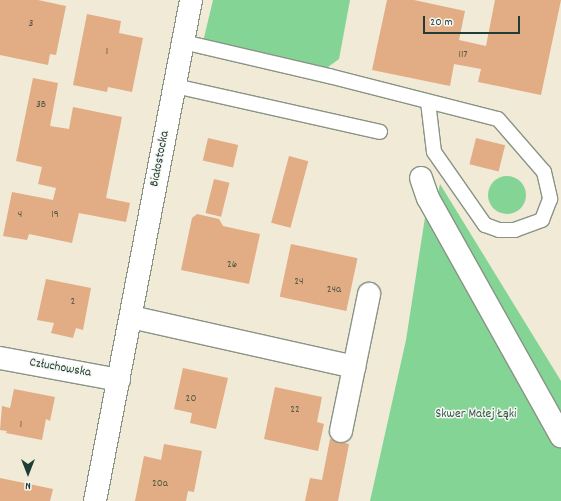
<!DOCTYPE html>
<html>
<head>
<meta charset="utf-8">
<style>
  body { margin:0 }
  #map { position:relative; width:561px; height:501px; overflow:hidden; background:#f0ead6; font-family:Dekko,sans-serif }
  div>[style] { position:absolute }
  .green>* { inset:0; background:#84d595 }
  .round { border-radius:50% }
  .building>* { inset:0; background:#e2ac84; transform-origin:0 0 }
  .roads { filter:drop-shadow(1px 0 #889485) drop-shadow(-1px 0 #889485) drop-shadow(0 1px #889485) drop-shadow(0 -1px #889485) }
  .lane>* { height:14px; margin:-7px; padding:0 7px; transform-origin:7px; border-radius:7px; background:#fff }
  .street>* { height:22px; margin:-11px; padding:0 11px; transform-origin:11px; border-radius:11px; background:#fff }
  span { translate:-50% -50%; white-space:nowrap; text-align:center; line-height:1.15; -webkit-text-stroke:3px #f6f6f2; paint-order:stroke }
  .number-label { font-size:11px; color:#505948 }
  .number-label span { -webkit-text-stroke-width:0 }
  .street-label { font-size:13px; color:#1f3d34 }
  .park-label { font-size:13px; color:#335b47 }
  .north { position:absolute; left:8px; top:453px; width:40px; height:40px; -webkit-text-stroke:3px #f6f6f2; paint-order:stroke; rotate:180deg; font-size:11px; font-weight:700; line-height:16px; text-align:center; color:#1f3d34 }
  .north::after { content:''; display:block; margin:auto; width:14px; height:18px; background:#1f3d34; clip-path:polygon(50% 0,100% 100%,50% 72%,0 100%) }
  .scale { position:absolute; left:423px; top:16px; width:97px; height:18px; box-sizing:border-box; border:2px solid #1f3d34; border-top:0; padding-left:5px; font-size:12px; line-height:14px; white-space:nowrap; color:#1f3d34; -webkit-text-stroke:3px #f6f6f2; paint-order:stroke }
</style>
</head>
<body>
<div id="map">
  <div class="green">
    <div style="clip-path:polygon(213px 0,350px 0,339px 59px,317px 75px,202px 46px)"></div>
    <div class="round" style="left:488px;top:176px;width:38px;height:38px"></div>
    <div style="clip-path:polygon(440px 184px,561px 381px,561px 501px,370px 501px,406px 340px,428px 198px,435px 207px)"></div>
  </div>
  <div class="building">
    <div style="clip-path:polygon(0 0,38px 0,66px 6px,56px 55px,50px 54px,48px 65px,0 55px)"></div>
    <div style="clip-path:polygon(387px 0,414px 0,465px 11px,459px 40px,486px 46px,495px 0,561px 0,541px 95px,478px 82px,481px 69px,454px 64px,450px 86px,372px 70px)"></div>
    <div style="clip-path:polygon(87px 14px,121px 21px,119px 33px,143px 38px,132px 92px,108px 87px,107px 92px,73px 85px)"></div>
    <div style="clip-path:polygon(33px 78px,58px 83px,50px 126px,69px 129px,73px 107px,122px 117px,106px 198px,130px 203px,126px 222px,79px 213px,72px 243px,29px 234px,27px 240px,3px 236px,12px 192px,53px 200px,56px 188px,38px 184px,42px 167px,16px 161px)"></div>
    <div style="left:208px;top:138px;width:31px;height:23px;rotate:13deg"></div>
    <div style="left:476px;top:138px;width:30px;height:27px;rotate:14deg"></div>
    <div style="left:289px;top:156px;width:20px;height:69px;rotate:15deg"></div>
    <div style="left:214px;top:179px;width:16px;height:35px;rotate:14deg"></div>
    <div style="clip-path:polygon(197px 214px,219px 219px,223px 226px,260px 234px,249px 284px,181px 270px,192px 218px)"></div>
    <div style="left:291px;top:244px;width:68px;height:54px;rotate:12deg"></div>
    <div style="clip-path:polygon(46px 279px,91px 288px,83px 330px,76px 328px,73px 338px,51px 333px,54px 323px,37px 320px)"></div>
    <div style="clip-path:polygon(183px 368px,228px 378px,216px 429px,190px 423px,192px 413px,174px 409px)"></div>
    <div style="clip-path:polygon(275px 387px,322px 397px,317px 422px,324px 424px,318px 451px,264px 439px)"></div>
    <div style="clip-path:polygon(14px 389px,55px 397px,50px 421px,46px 419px,42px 440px,6px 433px,7px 431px,0 430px,2px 406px,10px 408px)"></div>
    <div style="clip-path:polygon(330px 439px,349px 444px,338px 501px,305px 501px,310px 478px,322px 480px)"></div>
    <div style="clip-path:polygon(164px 444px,202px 451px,194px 492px,188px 491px,186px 501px,135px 501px,144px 456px,161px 460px)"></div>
    <div style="clip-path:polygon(0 478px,53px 489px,50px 501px,0 501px)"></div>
  </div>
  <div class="roads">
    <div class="lane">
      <div style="left:183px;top:42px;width:150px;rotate:13.1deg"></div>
      <div style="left:329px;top:76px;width:174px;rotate:14.3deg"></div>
      <div style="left:498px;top:119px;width:70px;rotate:49deg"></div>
      <div style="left:544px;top:172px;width:28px;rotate:77deg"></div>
      <div style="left:550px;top:199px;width:22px;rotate:111deg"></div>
      <div style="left:542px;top:220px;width:29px;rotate:160deg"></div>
      <div style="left:515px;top:230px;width:16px;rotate:180deg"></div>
      <div style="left:499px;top:230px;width:15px;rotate:-160deg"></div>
      <div style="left:485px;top:225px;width:89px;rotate:-124.9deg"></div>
      <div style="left:434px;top:152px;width:50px;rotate:-96.8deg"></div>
      <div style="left:175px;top:86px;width:210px;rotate:12.6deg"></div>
    </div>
    <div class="street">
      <div style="left:421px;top:178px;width:21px;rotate:71deg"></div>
      <div style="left:428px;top:198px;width:273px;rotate:60.8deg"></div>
      <div style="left:131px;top:317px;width:229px;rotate:12.6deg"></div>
      <div style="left:0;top:358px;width:121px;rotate:10.5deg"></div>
      <div style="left:341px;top:431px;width:140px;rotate:-78.4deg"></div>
      <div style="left:95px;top:501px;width:510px;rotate:-79.15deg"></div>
    </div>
  </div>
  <div class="number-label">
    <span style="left:31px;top:24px">3</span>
    <span style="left:107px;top:52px">1</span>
    <span style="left:463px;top:55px">117</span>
    <span style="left:41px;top:105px">3B</span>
    <span style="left:20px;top:215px">4</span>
    <span style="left:55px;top:215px">19</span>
    <span style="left:232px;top:265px">26</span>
    <span style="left:299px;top:282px">24</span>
    <span style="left:334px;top:290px">24a</span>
    <span style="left:73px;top:302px">2</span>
    <span style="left:191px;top:399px">20</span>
    <span style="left:295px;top:410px">22</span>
    <span style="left:21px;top:425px">1</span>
    <span style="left:160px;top:484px">20a</span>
  </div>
  <div class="street-label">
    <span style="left:161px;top:159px;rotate:-79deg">Białostocka</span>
    <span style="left:60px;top:369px;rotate:10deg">Człuchowska</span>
  </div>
  <div class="park-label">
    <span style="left:476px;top:415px">Skwer Małej Łąki</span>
  </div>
  <div class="north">N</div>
  <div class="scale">20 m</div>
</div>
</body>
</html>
